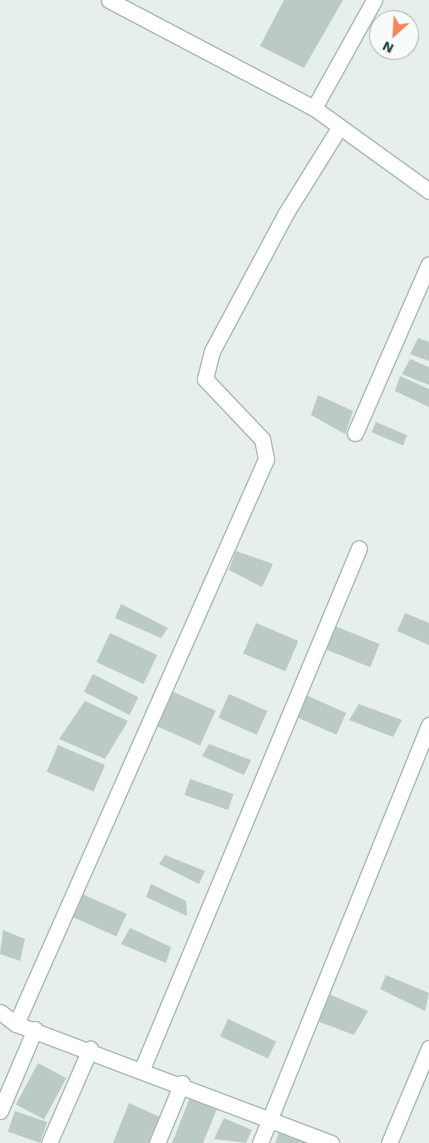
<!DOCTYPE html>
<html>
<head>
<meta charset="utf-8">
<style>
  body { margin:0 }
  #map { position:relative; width:429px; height:1143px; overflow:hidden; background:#e6efeb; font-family:"Work Sans",sans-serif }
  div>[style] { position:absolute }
  .building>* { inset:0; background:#bbcac4; transform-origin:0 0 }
  .roads { filter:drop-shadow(1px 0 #a8b8b2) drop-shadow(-1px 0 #a8b8b2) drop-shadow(0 1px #a8b8b2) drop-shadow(0 -1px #a8b8b2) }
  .minor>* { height:15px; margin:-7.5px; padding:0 7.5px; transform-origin:7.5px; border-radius:7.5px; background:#fff }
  span { translate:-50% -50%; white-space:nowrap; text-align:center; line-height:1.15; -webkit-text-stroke:5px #f7fbf9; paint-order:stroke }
  .north { position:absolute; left:369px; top:10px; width:50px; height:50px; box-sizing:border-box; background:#f7fbf9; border:1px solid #a3b1ad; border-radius:50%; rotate:206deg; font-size:14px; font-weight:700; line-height:20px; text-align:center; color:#24423a }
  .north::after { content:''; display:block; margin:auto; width:18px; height:22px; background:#f4845f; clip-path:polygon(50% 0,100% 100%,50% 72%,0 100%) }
</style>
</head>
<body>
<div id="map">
  <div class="building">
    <div style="clip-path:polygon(284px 0,343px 0,304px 68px,260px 46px)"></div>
    <div style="clip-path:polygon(418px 338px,429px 342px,429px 361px,410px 354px)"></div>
    <div style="clip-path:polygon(410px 359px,429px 367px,429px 385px,402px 374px)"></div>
    <div style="clip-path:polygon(400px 376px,429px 389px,429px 407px,395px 391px)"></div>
    <div style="clip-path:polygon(318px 395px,353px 411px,345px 434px,311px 415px)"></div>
    <div style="left:376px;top:422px;width:34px;height:11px;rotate:23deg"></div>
    <div style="clip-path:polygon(236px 551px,273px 564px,262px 587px,229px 570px)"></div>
    <div style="clip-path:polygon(121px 604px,168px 628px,161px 638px,115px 618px)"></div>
    <div style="clip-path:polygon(405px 613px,429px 623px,429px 645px,397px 631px)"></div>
    <div style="left:256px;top:623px;width:46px;height:33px;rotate:23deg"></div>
    <div style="left:335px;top:626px;width:48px;height:25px;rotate:22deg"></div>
    <div style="left:110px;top:633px;width:52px;height:32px;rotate:25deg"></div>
    <div style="left:93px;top:674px;width:51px;height:20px;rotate:27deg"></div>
    <div style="left:169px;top:690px;width:51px;height:38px;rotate:24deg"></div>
    <div style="left:229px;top:694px;width:42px;height:26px;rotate:24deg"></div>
    <div style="left:306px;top:695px;width:44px;height:24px;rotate:24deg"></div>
    <div style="clip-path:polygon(85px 701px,128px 721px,105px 759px,59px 739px)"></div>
    <div style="clip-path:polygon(359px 704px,402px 720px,393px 737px,349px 720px)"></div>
    <div style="clip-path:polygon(209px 744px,251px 760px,244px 775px,202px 756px)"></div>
    <div style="left:58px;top:745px;width:51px;height:29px;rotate:23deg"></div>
    <div style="left:190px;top:779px;width:46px;height:17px;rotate:19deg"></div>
    <div style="clip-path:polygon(165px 855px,205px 871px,199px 884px,159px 864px)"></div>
    <div style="clip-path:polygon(151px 884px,186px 901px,187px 916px,146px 897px)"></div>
    <div style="left:80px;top:893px;width:51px;height:25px;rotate:24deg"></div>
    <div style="clip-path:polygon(130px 928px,171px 947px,166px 963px,121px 944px)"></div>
    <div style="clip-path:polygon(3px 930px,25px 939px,20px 961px,0 954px)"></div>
    <div style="clip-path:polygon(386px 975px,429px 993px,425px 1011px,380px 989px)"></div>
    <div style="clip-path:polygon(329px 994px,368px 1011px,354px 1035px,317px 1021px)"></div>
    <div style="left:228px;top:1019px;width:53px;height:19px;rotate:25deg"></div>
    <div style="left:38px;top:1063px;width:32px;height:47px;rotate:28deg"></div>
    <div style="clip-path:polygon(190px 1097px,217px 1109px,203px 1143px,172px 1143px)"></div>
    <div style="clip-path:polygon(129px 1103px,162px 1118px,149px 1143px,113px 1143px)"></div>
    <div style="left:15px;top:1111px;width:34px;height:22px;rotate:19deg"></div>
    <div style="clip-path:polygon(224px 1118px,252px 1130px,246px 1143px,214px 1139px)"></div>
    <div style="clip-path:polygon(280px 1130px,307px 1143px,275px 1143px)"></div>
  </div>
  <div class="roads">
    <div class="minor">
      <div style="left:109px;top:0;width:232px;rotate:27.8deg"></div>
      <div style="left:314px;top:108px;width:142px;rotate:35.8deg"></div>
      <div style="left:314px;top:108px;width:124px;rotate:-60.9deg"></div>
      <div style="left:355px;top:433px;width:184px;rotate:-66.4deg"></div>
      <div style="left:0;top:1012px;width:20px;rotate:37deg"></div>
      <div style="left:16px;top:1024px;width:337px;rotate:20.7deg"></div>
      <div style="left:16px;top:1024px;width:618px;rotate:-66.13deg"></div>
      <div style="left:266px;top:459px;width:20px;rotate:-101deg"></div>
      <div style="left:262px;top:439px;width:83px;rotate:-133.5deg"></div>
      <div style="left:205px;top:379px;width:29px;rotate:-76deg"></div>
      <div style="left:212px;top:351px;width:157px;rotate:-61.8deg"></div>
      <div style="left:286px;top:213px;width:100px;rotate:-58.1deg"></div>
      <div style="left:142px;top:1069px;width:564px;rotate:-67.39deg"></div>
      <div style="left:0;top:1111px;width:89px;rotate:-66.9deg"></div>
      <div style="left:49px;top:1143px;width:103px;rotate:-66.4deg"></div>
      <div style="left:157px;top:1143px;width:65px;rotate:-67.4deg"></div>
      <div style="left:260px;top:1143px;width:451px;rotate:-68deg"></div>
      <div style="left:389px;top:1143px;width:103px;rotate:-67.2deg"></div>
    </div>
  </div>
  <div class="north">N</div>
</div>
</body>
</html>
